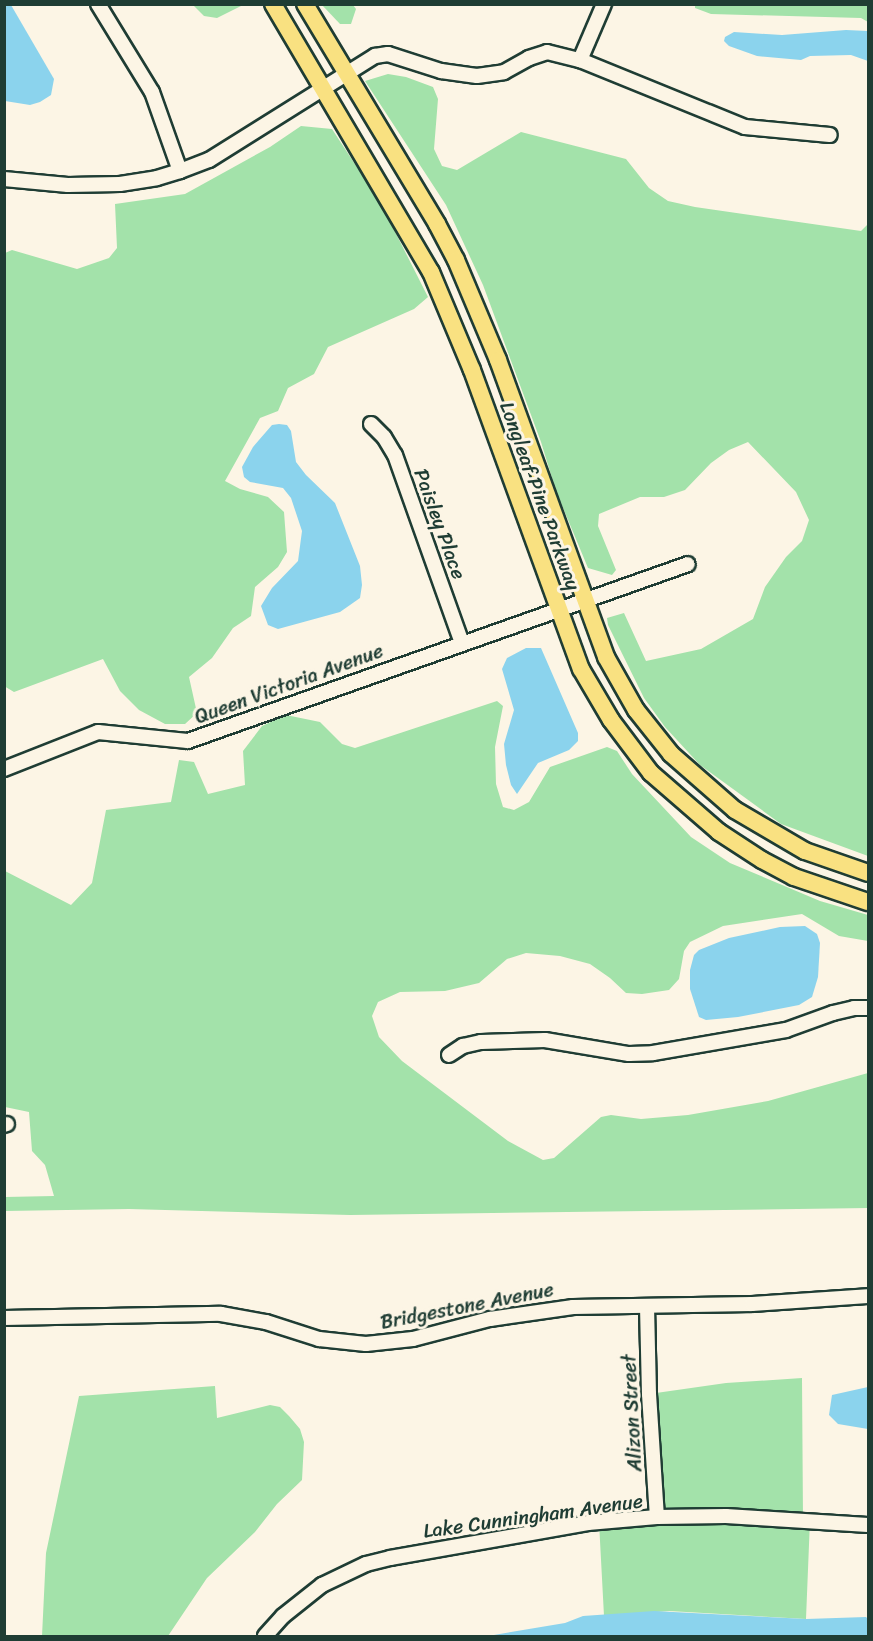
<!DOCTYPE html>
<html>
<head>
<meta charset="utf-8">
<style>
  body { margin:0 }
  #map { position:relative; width:873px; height:1641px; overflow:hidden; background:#fcf5e5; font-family:Sriracha,sans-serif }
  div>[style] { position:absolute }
  .green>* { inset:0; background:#a3e2aa }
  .water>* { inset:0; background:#8bd3ed }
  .roads { filter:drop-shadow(2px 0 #1f3d34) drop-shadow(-2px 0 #1f3d34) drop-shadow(0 2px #1f3d34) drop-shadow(0 -2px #1f3d34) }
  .minor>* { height:14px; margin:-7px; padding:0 7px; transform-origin:7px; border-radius:7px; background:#fcf5e5 }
  .major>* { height:16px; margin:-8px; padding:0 8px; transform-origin:8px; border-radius:8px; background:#f9e181 }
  span { translate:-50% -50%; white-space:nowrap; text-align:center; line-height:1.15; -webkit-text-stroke:6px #fcf5e5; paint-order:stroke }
  .street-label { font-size:20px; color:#1f3d34 }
  .frame { position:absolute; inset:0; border:6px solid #1f3d34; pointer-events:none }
</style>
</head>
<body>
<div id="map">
  <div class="green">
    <div style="clip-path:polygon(193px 5px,243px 5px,217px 18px,204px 16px)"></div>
    <div style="clip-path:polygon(322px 5px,353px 5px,356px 9px,351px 24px,340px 24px)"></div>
    <div style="clip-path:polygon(695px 5px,868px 5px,868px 22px,861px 18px,711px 14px,695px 8px)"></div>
    <div style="clip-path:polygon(388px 74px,406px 77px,433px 87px,438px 99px,434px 149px,442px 166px,457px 170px,521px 132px,626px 159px,649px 188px,668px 201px,695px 207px,861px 231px,868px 224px,868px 856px,781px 824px,700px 765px,665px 727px,644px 698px,608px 625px,607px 618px,624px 613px,646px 661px,701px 649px,753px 619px,765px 587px,786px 557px,802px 541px,809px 520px,796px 492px,748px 442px,729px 450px,711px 463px,685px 490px,664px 497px,640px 497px,599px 514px,598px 526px,616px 570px,612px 575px,588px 568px,556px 491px,541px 442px,483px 285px,446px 205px,365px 81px)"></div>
    <div style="clip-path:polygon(301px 126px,332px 129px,381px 204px,428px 297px,414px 309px,328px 347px,314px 374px,288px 388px,278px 411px,260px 418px,225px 481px,240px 489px,268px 497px,284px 512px,287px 552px,278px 567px,255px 587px,251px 616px,233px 628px,212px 658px,189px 677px,197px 713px,185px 724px,165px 724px,139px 710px,120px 691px,103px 659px,14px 692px,4px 686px,5px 253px,12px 250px,77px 269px,109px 258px,117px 248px,115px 204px,185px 194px,270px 147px)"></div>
    <div style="clip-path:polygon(497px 701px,503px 706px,495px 747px,496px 784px,503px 807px,514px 810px,529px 802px,550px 767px,607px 747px,617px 751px,632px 774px,691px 837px,730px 863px,820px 901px,868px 915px,868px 941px,839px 936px,802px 914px,723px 926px,690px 942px,684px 951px,679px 979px,669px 990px,642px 994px,626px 993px,610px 978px,590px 964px,560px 956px,526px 953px,507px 959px,479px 983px,445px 991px,400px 992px,378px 1002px,372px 1016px,379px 1037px,402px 1061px,508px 1141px,543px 1160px,554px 1158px,601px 1117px,611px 1115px,641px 1119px,688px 1115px,768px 1101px,868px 1073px,868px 1208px,350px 1215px,129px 1209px,5px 1211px,5px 1197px,54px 1196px,45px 1165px,32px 1151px,29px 1112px,5px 1107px,5px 871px,71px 905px,92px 883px,106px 810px,171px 802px,179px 760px,194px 762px,208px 794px,245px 785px,243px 751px,262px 726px,286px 715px,320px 722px,342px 744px,355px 748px)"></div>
    <div style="clip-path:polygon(802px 1378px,803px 1519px,810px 1520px,806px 1619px,669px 1611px,604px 1616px,599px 1522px,657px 1517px,649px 1394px,726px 1383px)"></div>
    <div style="clip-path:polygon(215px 1386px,217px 1418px,270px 1405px,280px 1407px,289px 1416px,300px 1429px,304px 1442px,302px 1480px,277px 1504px,255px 1532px,207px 1578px,168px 1636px,42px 1636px,46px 1553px,79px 1396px)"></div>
  </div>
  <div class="water">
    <div style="clip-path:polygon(4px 5px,11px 5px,54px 79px,51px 95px,40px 102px,30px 105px,5px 101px)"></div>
    <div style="clip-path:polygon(846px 30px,868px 31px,868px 61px,851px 55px,810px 56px,801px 60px,757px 56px,729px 46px,724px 41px,725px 37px,734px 32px,782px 35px)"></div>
    <div style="clip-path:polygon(279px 424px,287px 425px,291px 431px,296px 462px,306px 475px,335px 503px,360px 566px,362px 585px,360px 598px,340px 612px,278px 629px,268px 625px,261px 606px,272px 588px,298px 561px,302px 531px,291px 498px,283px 488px,250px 482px,244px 477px,242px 467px,253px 447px,272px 425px)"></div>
    <div style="clip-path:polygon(526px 648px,541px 648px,578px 733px,578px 741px,569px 750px,538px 763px,517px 794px,511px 785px,506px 765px,504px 744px,514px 710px,502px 669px,507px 658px)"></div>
    <div style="clip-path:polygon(805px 926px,817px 934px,820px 943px,818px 977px,812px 997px,799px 1005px,738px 1017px,706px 1020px,699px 1017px,690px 989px,690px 970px,694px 955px,699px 950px,729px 938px,780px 927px)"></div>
    <div style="clip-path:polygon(868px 1387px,868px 1429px,838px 1424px,829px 1415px,832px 1395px)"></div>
    <div style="clip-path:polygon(654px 1611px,806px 1619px,866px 1617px,868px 1619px,868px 1636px,488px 1636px,565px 1623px,583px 1616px)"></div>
  </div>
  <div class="roads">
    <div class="minor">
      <div style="left:98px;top:4px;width:103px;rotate:58.5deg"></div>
      <div style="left:152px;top:92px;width:84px;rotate:70.5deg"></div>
      <div style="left:580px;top:60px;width:61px;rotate:-66.8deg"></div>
      <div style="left:4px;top:179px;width:64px;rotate:5.4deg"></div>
      <div style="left:68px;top:185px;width:52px;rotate:-1.1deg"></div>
      <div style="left:120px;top:184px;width:37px;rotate:-9deg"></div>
      <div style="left:157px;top:178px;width:24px;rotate:-17deg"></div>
      <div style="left:180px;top:171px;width:31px;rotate:-21deg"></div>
      <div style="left:209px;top:160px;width:196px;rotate:-32.1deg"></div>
      <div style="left:375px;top:56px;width:13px;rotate:-9deg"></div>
      <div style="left:388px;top:54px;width:56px;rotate:17.8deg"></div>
      <div style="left:441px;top:71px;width:36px;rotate:8deg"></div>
      <div style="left:477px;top:76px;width:27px;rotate:-8deg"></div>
      <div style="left:504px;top:72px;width:29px;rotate:-29deg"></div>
      <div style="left:529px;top:58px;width:19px;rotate:-18deg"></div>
      <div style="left:547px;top:52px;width:34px;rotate:14deg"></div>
      <div style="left:580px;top:60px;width:178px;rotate:22.1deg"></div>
      <div style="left:745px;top:127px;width:85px;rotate:5.4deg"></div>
      <div style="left:371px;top:424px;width:18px;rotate:45deg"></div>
      <div style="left:384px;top:437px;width:21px;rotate:59deg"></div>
      <div style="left:395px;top:455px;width:200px;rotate:70.4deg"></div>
      <div style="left:4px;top:769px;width:101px;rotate:-21.5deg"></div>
      <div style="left:98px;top:732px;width:90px;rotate:5.7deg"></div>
      <div style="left:188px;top:741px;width:530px;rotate:-19.49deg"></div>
      <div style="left:449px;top:1055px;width:17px;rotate:-33deg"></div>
      <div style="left:463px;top:1046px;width:18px;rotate:-13deg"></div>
      <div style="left:481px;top:1042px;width:64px;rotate:-1.8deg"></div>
      <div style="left:545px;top:1040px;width:85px;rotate:9.5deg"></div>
      <div style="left:629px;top:1054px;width:24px;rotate:-2deg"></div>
      <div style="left:653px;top:1053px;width:135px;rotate:-9.8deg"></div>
      <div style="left:786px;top:1030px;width:50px;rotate:-19.9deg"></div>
      <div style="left:833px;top:1013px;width:22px;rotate:-13deg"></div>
      <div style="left:854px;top:1008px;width:14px"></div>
      <div style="left:4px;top:1125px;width:3px;rotate:-18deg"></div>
      <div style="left:647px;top:1306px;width:88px;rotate:88.7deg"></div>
      <div style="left:649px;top:1394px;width:123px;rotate:86.3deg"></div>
      <div style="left:4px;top:1318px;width:217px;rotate:-1.1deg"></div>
      <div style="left:221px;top:1314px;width:46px;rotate:10.1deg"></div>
      <div style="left:266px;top:1322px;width:56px;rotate:17.8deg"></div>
      <div style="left:319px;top:1339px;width:47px;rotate:6.1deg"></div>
      <div style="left:366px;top:1344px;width:47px;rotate:-6.1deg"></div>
      <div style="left:413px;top:1339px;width:80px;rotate:-14.6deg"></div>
      <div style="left:490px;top:1319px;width:84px;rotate:-8.2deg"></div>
      <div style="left:573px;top:1307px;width:179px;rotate:-1deg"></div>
      <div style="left:752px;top:1304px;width:116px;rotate:-3.9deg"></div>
      <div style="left:265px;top:1636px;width:27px;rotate:-48deg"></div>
      <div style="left:283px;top:1616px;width:50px;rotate:-38.5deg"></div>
      <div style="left:322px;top:1585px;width:49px;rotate:-25.5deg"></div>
      <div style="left:366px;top:1564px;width:25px;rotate:-14deg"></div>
      <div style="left:390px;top:1558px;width:201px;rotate:-10deg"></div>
      <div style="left:588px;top:1523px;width:69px;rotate:-5deg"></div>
      <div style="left:657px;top:1517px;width:69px;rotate:-0.8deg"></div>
      <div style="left:726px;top:1516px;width:142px;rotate:3.6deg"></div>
    </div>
    <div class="major">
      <div style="left:273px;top:4px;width:311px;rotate:59.5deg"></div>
      <div style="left:431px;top:272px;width:106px;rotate:67.3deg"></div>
      <div style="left:472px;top:370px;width:318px;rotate:70deg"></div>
      <div style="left:581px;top:669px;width:59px;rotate:59.5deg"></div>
      <div style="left:611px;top:720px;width:66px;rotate:53deg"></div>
      <div style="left:651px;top:773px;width:90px;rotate:40.9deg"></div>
      <div style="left:719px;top:832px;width:51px;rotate:33.1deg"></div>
      <div style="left:762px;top:860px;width:36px;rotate:28deg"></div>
      <div style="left:794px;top:877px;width:78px;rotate:18.7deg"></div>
      <div style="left:305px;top:4px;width:257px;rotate:59deg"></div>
      <div style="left:437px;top:224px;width:41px;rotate:62.2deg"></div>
      <div style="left:456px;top:260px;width:108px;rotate:67.2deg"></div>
      <div style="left:498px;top:360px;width:316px;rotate:70deg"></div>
      <div style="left:606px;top:657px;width:61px;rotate:60.5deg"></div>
      <div style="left:636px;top:710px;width:56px;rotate:51.5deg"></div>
      <div style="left:671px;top:754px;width:85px;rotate:41.2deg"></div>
      <div style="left:735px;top:810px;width:81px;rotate:30.4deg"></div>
      <div style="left:805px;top:851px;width:67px;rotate:19.2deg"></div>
    </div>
  </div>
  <div class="street-label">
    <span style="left:540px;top:496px;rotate:70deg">Longleaf Pine Parkway</span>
    <span style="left:440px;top:524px;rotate:70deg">Paisley Place</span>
    <span style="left:289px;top:684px;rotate:-20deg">Queen Victoria Avenue</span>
    <span style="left:467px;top:1306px;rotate:-11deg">Bridgestone Avenue</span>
    <span style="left:632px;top:1413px;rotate:-93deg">Alizon Street</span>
    <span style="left:533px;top:1516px;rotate:-8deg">Lake Cunningham Avenue</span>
  </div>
  <div class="frame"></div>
</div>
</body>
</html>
